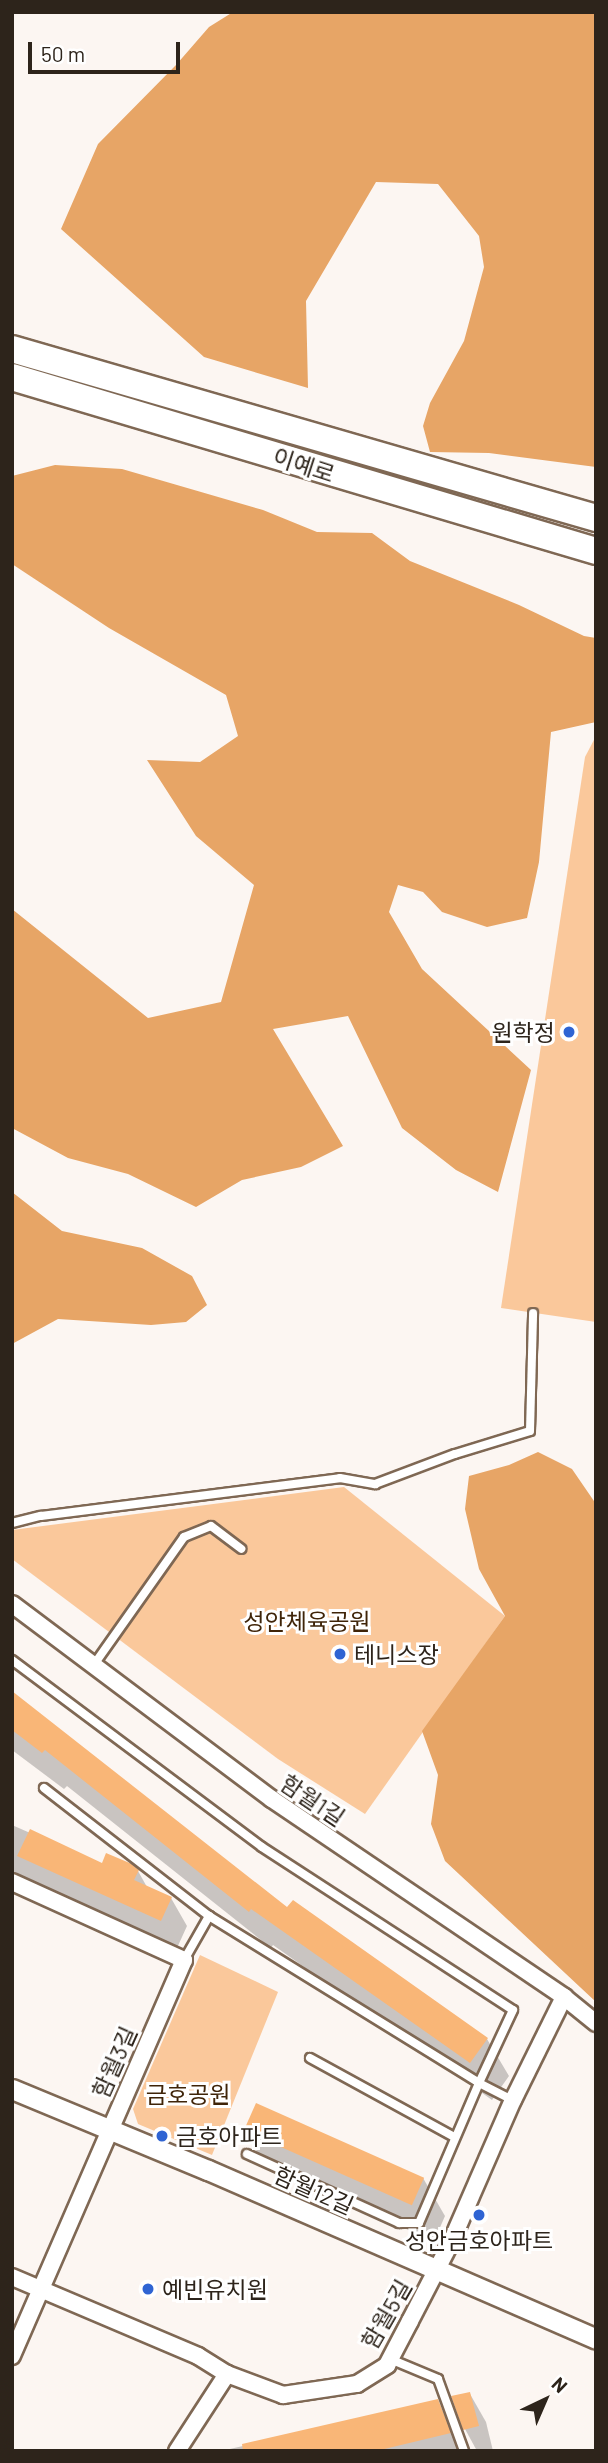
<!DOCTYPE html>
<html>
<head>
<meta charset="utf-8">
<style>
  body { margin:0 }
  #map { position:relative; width:608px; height:2463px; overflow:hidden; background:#fcf6f2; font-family:Barlow,"Noto Sans KR",sans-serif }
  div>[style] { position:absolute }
  .green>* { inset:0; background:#fac89b }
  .forest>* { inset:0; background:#e7a566 }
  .shadow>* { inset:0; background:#0003 }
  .building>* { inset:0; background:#f9b677; transform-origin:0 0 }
  .roads { filter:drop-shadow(2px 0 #7f6854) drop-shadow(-2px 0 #7f6854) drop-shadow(0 2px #7f6854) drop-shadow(0 -2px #7f6854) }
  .service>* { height:8px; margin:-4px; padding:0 4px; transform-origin:4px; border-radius:4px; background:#fff }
  .minor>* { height:16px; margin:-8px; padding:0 8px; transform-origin:8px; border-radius:8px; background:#fff }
  .tertiary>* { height:19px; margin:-9.5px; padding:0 9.5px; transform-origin:9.5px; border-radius:9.5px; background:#fff }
  .trunk>* { height:26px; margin:-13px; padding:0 13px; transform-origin:13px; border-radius:13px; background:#fff }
  .dots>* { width:19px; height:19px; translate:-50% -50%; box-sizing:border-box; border:4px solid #fff; border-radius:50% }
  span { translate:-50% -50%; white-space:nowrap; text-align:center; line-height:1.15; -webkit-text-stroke:6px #fff; paint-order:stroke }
  .street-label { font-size:23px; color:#2d241b }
  .poi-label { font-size:23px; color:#2d241b }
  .right { translate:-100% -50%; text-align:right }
  .left { translate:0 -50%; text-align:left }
  .park-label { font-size:23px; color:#3f2408 }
  .frame { position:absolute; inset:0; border:14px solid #2d241b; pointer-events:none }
  .north { position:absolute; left:510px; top:2365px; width:70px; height:70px; -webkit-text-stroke:5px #fff; paint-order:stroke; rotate:44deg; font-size:19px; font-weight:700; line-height:28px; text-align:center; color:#2d241b }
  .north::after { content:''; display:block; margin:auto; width:24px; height:32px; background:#2d241b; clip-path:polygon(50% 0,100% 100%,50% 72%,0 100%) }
  .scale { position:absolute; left:28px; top:42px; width:152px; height:32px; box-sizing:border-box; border:4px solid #2d241b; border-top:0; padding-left:9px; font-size:21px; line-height:24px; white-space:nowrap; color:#2d241b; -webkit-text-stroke:5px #fff; paint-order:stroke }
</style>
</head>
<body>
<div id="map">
  <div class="green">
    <div style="clip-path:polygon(596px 736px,596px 1322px,501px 1308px,585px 757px)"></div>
    <div style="clip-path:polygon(344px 1487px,505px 1616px,365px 1814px,278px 1759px,12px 1559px,12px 1530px)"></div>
    <div style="clip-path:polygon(200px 1955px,278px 1992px,212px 2155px,138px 2124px,133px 2109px)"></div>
  </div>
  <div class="forest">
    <div style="clip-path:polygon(233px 12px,596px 12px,596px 467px,489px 453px,430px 452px,423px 426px,430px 403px,464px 341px,484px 267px,479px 236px,438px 184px,376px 182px,306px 301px,308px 388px,204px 357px,61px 229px,98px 144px,176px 65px,209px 27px)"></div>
    <div style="clip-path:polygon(55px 465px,122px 469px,263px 510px,317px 532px,372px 533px,410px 561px,519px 605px,584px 636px,596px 638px,596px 722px,551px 732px,539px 862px,527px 918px,487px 927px,442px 912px,423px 892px,398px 885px,389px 912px,422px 969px,531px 1070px,498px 1192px,456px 1170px,402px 1128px,348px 1016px,273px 1029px,343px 1146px,301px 1167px,242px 1180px,196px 1207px,128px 1174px,68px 1158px,12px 1128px,12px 909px,148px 1018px,221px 1002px,254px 885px,196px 836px,147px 760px,200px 762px,238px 736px,226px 695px,109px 628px,12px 564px,12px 476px)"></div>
    <div style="clip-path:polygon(12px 1192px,62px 1231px,142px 1248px,192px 1276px,207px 1305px,186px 1322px,151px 1325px,58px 1319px,12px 1344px)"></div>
    <div style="clip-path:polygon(538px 1452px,572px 1469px,596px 1504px,596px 2002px,445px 1861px,431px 1824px,438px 1775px,422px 1731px,505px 1616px,479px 1569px,465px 1509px,469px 1476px,509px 1465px)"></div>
  </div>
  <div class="shadow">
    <div style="clip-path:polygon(12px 1693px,288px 1910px,487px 2039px,509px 2076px,492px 2100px,273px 1945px,271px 1948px,67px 1786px,64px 1789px,12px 1750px)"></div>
    <div style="clip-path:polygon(12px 1825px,103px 1865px,138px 1871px,147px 1887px,171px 1898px,187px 1926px,177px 1948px,12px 1872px)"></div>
    <div style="clip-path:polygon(245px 2131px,423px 2178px,445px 2216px,434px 2241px,267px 2169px)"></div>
    <div style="clip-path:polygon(470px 2394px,486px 2422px,493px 2451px,477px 2451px,465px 2429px)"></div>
    <div style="clip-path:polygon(438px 2401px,461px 2451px,221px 2451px)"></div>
  </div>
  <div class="building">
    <div style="clip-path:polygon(12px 1691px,287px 1907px,293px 1900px,488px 2038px,470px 2063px,251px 1909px,249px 1912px,45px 1750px,42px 1753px,12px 1730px)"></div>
    <div style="clip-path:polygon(30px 1829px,102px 1863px,106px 1853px,132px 1864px,139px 1870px,134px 1880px,172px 1897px,161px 1921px,17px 1856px)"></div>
    <div style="left:256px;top:2103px;width:184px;height:30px;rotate:24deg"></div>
    <div style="clip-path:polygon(470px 2392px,479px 2426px,463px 2430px,451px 2396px)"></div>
    <div style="clip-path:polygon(438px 2399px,451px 2433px,376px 2451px,243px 2451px,242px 2444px)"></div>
  </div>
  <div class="roads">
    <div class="service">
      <div style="left:12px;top:1523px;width:30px;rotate:-14deg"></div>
      <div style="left:41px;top:1516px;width:301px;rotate:-7.2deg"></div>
      <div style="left:340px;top:1478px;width:36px;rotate:10deg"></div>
      <div style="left:375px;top:1484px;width:85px;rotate:-20.6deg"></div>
      <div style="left:455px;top:1454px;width:78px;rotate:-17deg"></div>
      <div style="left:530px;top:1431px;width:118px;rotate:-88.5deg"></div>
      <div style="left:12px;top:1660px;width:312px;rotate:36.8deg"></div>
      <div style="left:262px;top:1847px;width:299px;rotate:33deg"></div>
      <div style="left:513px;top:2010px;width:81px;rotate:115deg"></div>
      <div style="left:479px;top:2083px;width:38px;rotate:27deg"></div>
      <div style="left:93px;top:1666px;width:158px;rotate:-54.8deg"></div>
      <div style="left:184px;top:1537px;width:29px;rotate:-22deg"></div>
      <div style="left:211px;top:1526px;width:38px;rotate:37deg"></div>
      <div style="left:44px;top:1788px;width:209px;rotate:37.8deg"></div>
      <div style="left:209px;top:1916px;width:317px;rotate:31.7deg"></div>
      <div style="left:479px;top:2083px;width:152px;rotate:113.2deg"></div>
      <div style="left:419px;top:2223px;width:20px;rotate:180deg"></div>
      <div style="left:399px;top:2223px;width:167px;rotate:-155.6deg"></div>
      <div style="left:184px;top:1960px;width:51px;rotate:-60.4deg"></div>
      <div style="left:310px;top:2058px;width:164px;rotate:28.7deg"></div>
      <div style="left:390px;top:2359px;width:52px;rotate:22.6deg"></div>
      <div style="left:438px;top:2379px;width:77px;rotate:70.1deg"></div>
    </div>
    <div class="minor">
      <div style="left:12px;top:1604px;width:325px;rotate:36.9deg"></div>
      <div style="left:272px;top:1799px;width:353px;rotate:34.1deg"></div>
      <div style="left:564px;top:1997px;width:41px;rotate:39.1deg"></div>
      <div style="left:12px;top:1882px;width:189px;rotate:24.4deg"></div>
      <div style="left:184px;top:1960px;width:432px;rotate:113.5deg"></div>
      <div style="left:12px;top:2277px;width:202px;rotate:23deg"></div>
      <div style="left:198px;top:2356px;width:34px;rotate:32deg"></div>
      <div style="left:227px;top:2374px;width:60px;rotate:20.6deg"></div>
      <div style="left:283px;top:2395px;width:75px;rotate:-8.5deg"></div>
      <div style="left:357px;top:2384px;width:36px;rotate:-32deg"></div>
      <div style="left:387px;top:2365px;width:50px;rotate:-62.4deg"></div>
      <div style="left:410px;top:2321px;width:91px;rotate:-62.6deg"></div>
      <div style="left:452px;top:2240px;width:153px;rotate:-66.5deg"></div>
      <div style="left:513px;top:2100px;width:115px;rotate:-63.7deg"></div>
      <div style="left:177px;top:2451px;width:92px;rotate:-57deg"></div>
    </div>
    <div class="tertiary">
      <div style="left:12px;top:2089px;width:212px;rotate:22.5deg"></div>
      <div style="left:208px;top:2170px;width:423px;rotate:23.5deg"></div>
    </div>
    <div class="trunk">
      <div style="left:12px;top:349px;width:608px;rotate:16.14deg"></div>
      <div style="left:12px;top:377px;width:609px;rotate:16.59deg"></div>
    </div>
  </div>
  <div class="dots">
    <div style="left:569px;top:1032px;background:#2f64d3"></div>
    <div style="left:340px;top:1654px;background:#2f64d3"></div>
    <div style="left:162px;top:2136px;background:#2f64d3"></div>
    <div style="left:479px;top:2215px;background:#2f64d3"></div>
    <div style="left:148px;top:2289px;background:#2f64d3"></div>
  </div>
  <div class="street-label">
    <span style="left:304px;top:465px;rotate:18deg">이예로</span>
    <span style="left:313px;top:1800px;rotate:34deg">함월1길</span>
    <span style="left:114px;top:2062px;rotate:-66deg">함월3길</span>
    <span style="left:314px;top:2190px;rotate:24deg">함월12길</span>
    <span style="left:386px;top:2314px;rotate:-60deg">함월5길</span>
  </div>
  <div class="poi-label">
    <span class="right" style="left:555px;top:1032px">원학정</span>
    <span class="left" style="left:354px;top:1654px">테니스장</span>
    <span class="left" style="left:176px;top:2136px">금호아파트</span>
    <span style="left:479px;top:2240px">성안금호아파트</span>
    <span class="left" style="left:162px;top:2289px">예빈유치원</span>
  </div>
  <div class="park-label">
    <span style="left:307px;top:1621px">성안체육공원</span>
    <span style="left:188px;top:2094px">금호공원</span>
  </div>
  <div class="frame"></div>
  <div class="north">N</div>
  <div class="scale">50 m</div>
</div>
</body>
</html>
